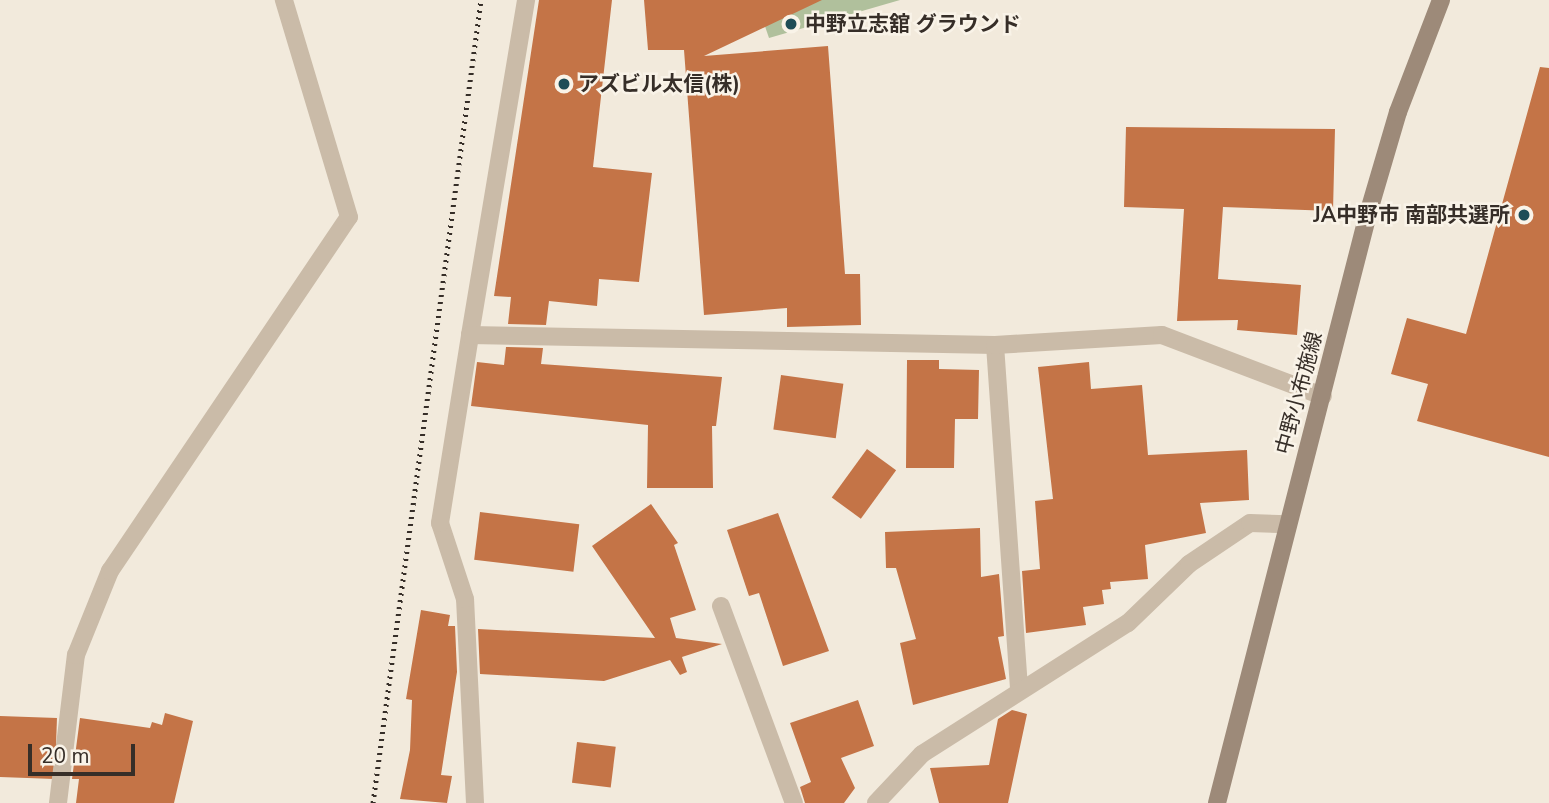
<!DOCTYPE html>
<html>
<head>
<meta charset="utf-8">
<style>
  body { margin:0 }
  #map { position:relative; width:1549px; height:803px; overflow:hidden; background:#f2eadc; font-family:"Nunito Sans","Noto Sans JP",sans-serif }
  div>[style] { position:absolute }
  .green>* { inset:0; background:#b0c09c }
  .building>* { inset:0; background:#c47447; transform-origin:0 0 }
  .street>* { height:18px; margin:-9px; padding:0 9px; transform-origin:9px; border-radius:9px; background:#cabba8 }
  .secondary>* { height:18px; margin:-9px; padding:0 9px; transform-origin:9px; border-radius:9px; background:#9d8a79 }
  .rail>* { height:5px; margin-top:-2.5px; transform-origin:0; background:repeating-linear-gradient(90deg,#362e28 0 2px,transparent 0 7px) }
  .dots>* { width:19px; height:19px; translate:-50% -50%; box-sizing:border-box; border:4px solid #f9f3e8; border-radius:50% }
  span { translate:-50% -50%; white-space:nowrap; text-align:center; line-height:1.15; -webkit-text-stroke:5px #f9f3e8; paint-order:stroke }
  .poi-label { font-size:21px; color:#362e28; font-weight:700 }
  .left { translate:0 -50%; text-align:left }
  .right { translate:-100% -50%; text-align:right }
  .street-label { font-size:21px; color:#362e28 }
  .scale { position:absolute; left:28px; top:744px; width:107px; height:32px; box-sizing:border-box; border:4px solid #362e28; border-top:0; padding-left:9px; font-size:21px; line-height:24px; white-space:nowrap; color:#362e28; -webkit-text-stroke:5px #f9f3e8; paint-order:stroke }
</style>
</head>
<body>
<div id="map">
  <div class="green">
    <div style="clip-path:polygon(756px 0,900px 0,769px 38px)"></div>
  </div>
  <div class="building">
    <div style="clip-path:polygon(539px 0,612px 0,593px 167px,652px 173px,639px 282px,599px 279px,597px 306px,549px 301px,546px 325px,508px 324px,511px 297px,494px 296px)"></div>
    <div style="clip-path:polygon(644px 0,822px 0,704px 56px,828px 46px,845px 274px,860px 274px,861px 325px,787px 327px,787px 308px,704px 315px,684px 50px,648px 50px)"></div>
    <div style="clip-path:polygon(1540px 67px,1549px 68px,1549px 457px,1417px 421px,1428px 384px,1391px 374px,1407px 318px,1466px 334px)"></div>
    <div style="clip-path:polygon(1126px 127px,1335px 129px,1333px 211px,1223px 207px,1218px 279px,1301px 285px,1297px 335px,1237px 330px,1238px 320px,1177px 321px,1184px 209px,1124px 207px)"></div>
    <div style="clip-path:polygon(506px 347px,543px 348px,541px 364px,722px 377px,716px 426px,712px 426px,713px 488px,647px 488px,648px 425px,471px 406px,477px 362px,504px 365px)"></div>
    <div style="clip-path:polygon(907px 360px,939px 360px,939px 369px,979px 370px,978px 419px,955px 419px,954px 468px,906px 468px)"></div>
    <div style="clip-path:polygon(1089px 362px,1091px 389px,1142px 385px,1148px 455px,1247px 450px,1249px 500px,1200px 503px,1206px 533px,1145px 545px,1148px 579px,1110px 582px,1111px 589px,1102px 590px,1104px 604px,1083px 607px,1086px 625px,1026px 633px,1022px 571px,1040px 569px,1035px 501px,1053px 499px,1038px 367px)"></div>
    <div style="left:781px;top:375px;width:63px;height:55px;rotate:8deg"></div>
    <div style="left:867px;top:449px;width:36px;height:60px;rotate:36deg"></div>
    <div style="clip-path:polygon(651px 504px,678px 543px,674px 545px,696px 610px,670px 618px,676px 638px,722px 644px,682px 657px,687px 672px,680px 675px,670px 660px,604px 681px,480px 674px,478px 629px,655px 638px,592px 546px)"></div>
    <div style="left:480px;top:512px;width:100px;height:48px;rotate:7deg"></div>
    <div style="clip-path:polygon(778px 513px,829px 651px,783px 666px,759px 593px,749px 596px,727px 530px)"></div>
    <div style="clip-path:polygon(980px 528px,981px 577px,999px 574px,1004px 636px,998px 637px,1006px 679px,913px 705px,900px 643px,916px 639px,896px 568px,886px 568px,885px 532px)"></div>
    <div style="clip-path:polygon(421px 610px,450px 615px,448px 626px,455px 626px,457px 672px,441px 775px,452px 776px,447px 803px,400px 799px,410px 750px,412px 700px,406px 699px)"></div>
    <div style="clip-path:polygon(858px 700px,874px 746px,841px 758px,855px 788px,844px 803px,805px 803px,800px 787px,811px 782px,790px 723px)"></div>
    <div style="clip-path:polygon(1012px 710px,1027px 714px,1008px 803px,939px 803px,930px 768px,989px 765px,998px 719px)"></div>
    <div style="clip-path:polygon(165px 713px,193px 721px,174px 803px,76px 803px,79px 779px,72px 779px,80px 718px,150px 728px,152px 722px,162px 725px)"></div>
    <div style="left:0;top:716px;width:57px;height:61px;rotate:2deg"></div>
    <div style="left:577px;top:742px;width:39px;height:41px;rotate:7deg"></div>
  </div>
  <div class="street">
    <div style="left:470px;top:335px;width:340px;rotate:-80.5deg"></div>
    <div style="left:995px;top:345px;width:347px;rotate:86deg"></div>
    <div style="left:721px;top:606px;width:210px;rotate:69.7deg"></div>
    <div style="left:58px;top:803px;width:149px;rotate:-83.1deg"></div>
    <div style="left:76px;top:655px;width:91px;rotate:-68deg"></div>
    <div style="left:110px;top:571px;width:427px;rotate:-56deg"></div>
    <div style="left:349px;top:217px;width:227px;rotate:-106.7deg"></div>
    <div style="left:475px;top:803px;width:204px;rotate:-92.8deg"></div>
    <div style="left:465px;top:599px;width:80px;rotate:-108.2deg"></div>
    <div style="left:440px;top:523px;width:190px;rotate:-80.9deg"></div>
    <div style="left:470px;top:335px;width:525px;rotate:1.09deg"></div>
    <div style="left:995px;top:345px;width:167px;rotate:-3.4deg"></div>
    <div style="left:1162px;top:335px;width:172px;rotate:20.8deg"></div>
    <div style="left:876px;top:803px;width:67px;rotate:-46.8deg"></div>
    <div style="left:922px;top:754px;width:244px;rotate:-32.5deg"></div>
    <div style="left:1128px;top:623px;width:85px;rotate:-44deg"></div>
    <div style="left:1189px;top:564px;width:73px;rotate:-33.9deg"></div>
    <div style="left:1250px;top:523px;width:38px;rotate:2deg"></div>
  </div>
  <div class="secondary">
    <div style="left:1217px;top:803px;width:608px;rotate:-75.62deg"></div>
    <div style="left:1368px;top:214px;width:106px;rotate:-73.6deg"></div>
    <div style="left:1398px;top:112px;width:120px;rotate:-69deg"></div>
  </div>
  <div class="rail">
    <div style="left:373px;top:803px;width:810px;rotate:-82.34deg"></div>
  </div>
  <div class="dots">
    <div style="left:791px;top:24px;background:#1e4d57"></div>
    <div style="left:564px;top:84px;background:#1e4d57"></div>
    <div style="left:1524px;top:215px;background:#1e4d57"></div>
  </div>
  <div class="poi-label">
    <span class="left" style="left:805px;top:24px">中野立志舘 グラウンド</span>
    <span class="left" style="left:578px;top:84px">アズビル太信(株)</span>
    <span class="right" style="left:1510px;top:215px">JA中野市 南部共選所</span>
  </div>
  <div class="street-label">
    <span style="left:1299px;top:393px;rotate:-75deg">中野小布施線</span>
  </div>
  <div class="scale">20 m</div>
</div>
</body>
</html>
